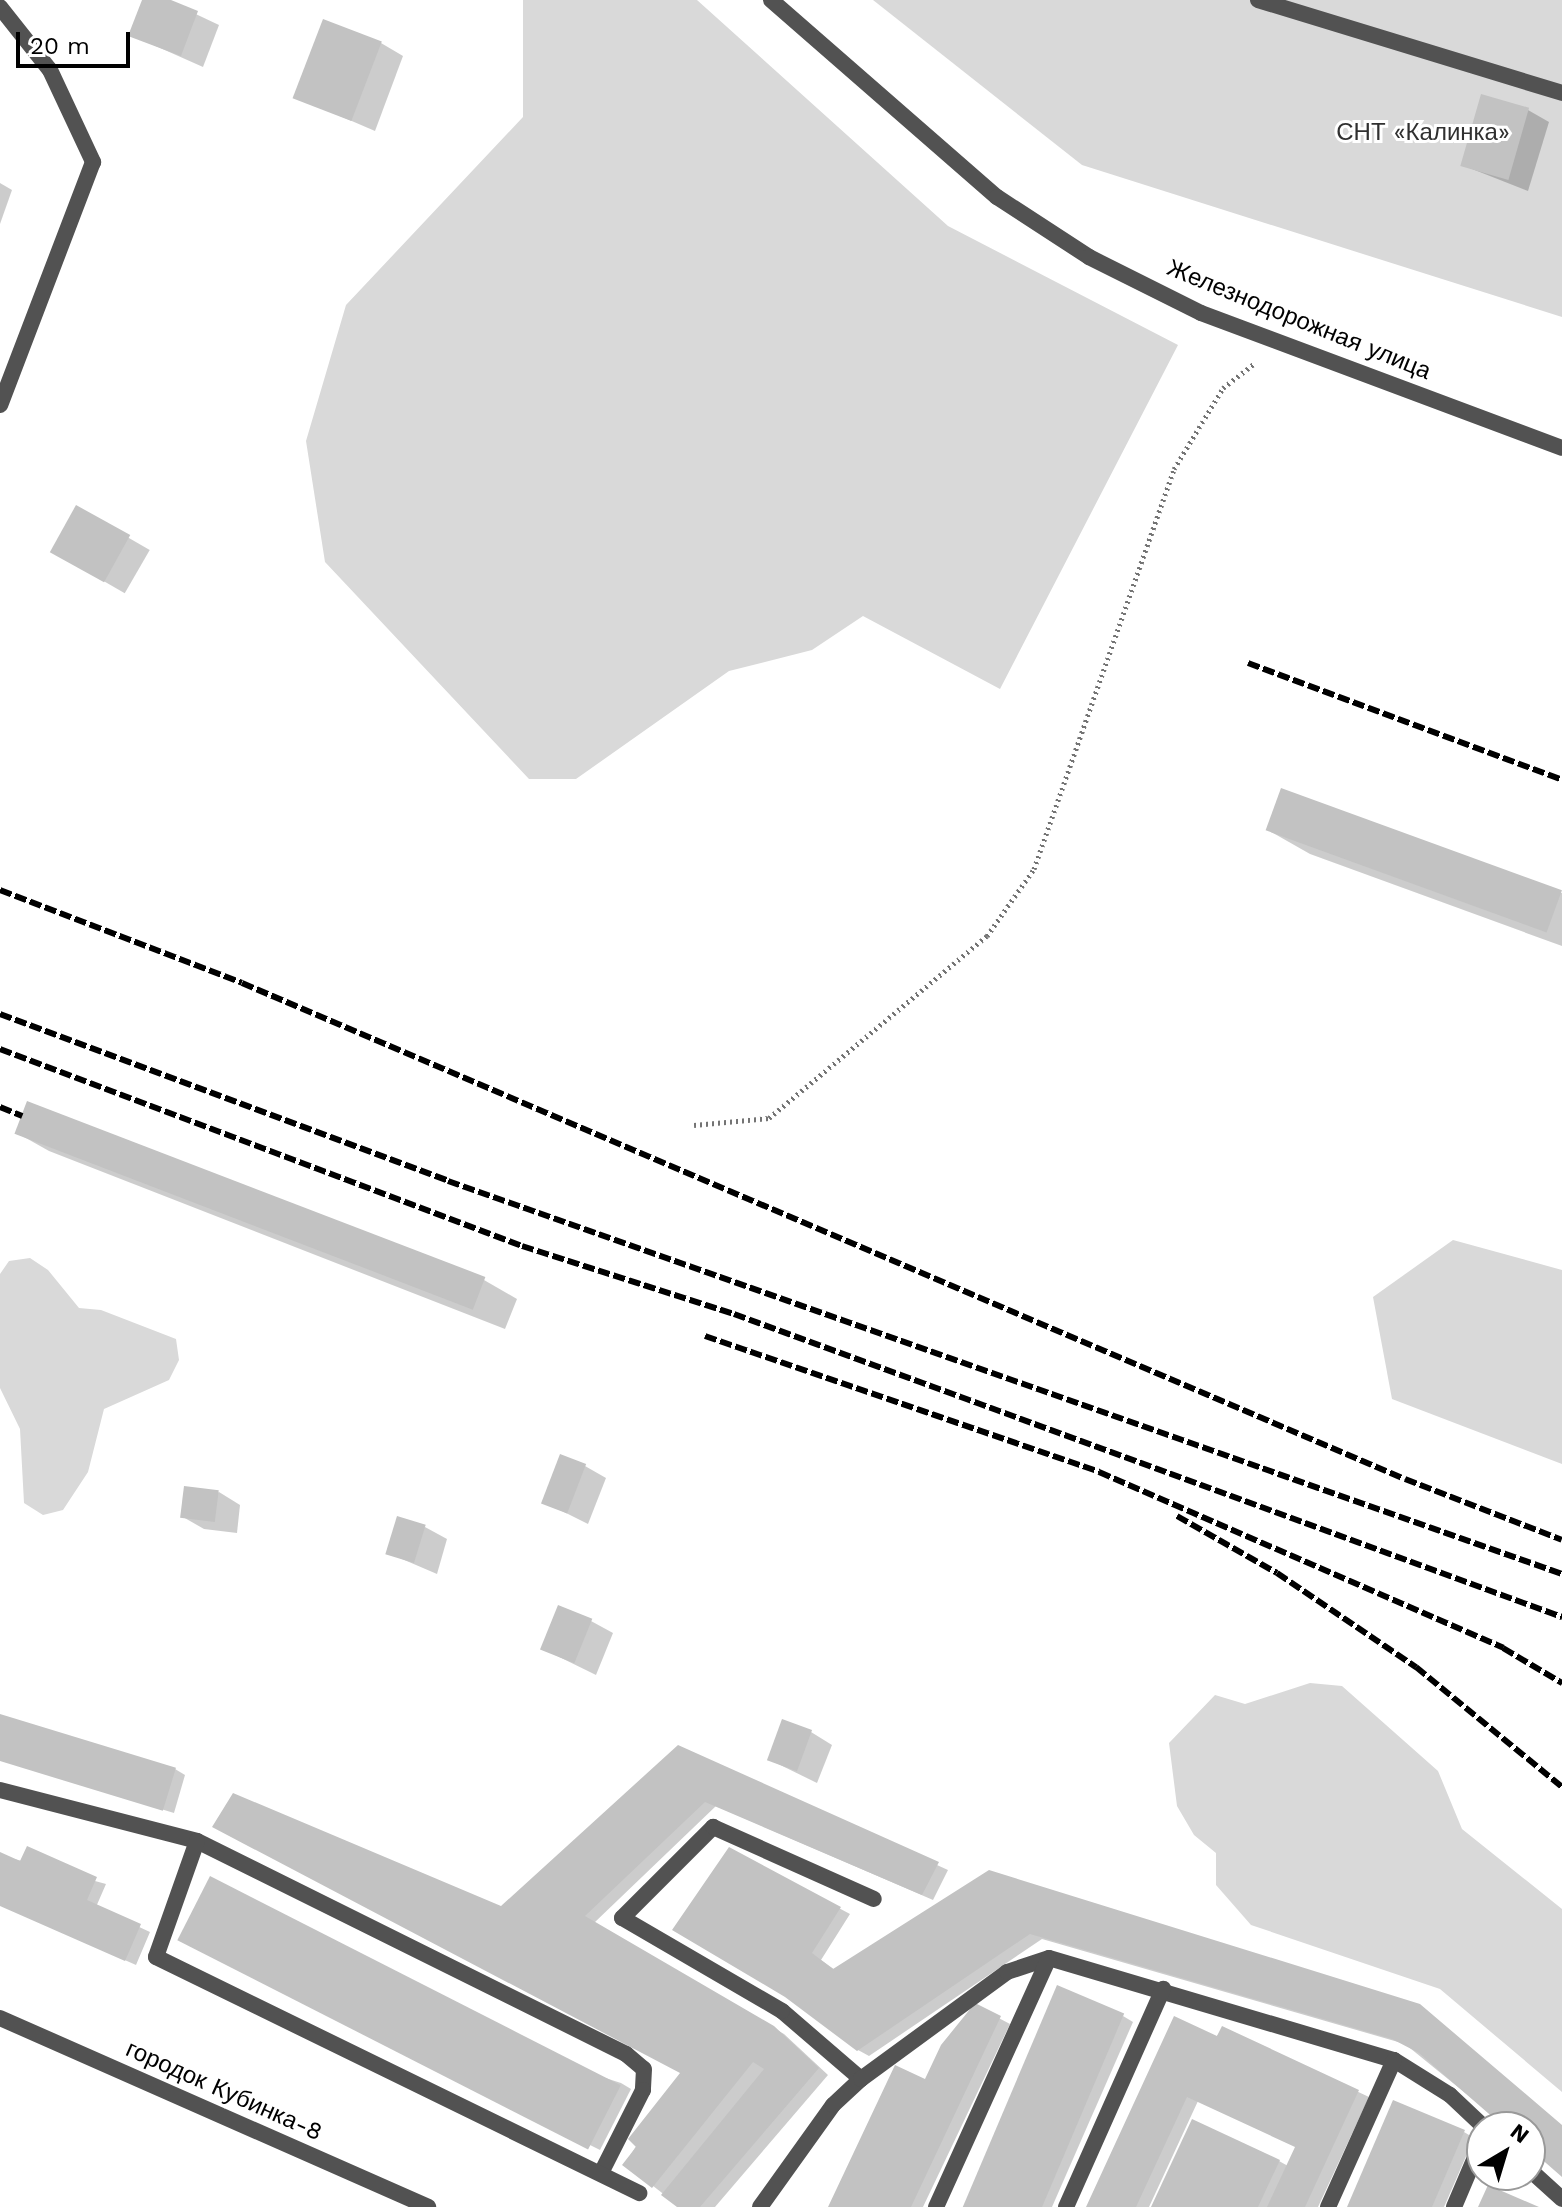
<!DOCTYPE html>
<html>
<head>
<meta charset="utf-8">
<style>
  body { margin:0 }
  #map { position:relative; width:1562px; height:2207px; overflow:hidden; background:#fff; font-family:"Work Sans",sans-serif }
  div>[style] { position:absolute }
  .green>* { inset:0; background:#d9d9d9 }
  .shadow>* { inset:0; background:#0003; transform-origin:0 0 }
  .building>* { inset:0; background:#c2c2c2; transform-origin:0 0 }
  .path>* { height:5px; margin-top:-2.5px; transform-origin:0; background:repeating-linear-gradient(90deg,#747474 0 2px,transparent 0 6px) }
  .service>* { height:16px; margin:-8px; padding:0 8px; transform-origin:8px; border-radius:8px; background:#525252 }
  .minor>* { height:16px; margin:-8px; padding:0 8px; transform-origin:8px; border-radius:8px; background:#525252 }
  .tertiary>* { height:16px; margin:-8px; padding:0 8px; transform-origin:8px; border-radius:8px; background:#525252 }
  .rail>* { height:6px; margin-top:-3px; transform-origin:0; background:repeating-linear-gradient(90deg,#000 0 12px,transparent 0 16px) }
  span { translate:-50% -50%; white-space:nowrap; text-align:center; line-height:1.15; -webkit-text-stroke:6px #fff; paint-order:stroke }
  .park-label { font-size:24px; color:#303030 }
  .street-label { font-size:24px; color:#000 }
  .north { position:absolute; left:1466px; top:2111px; width:80px; height:80px; box-sizing:border-box; background:#fff; border:2px solid #999; border-radius:50%; rotate:38deg; font-size:22px; font-weight:700; line-height:32px; text-align:center; color:#000 }
  .north::after { content:''; display:block; margin:auto; width:28px; height:36px; background:#000; clip-path:polygon(50% 0,100% 100%,50% 72%,0 100%) }
  .scale { position:absolute; left:16px; top:32px; width:114px; height:36px; box-sizing:border-box; border:4px solid #000; border-top:0; padding-left:10px; font-size:24px; line-height:28px; white-space:nowrap; color:#000; -webkit-text-stroke:6px #fff; paint-order:stroke }
</style>
</head>
<body>
<div id="map">
  <div class="green">
    <div style="clip-path:polygon(523px 0,697px 0,948px 226px,1178px 345px,1000px 689px,863px 616px,812px 650px,729px 671px,576px 779px,529px 779px,325px 562px,306px 441px,346px 305px,523px 117px)"></div>
    <div style="clip-path:polygon(873px 0,1562px 0,1562px 317px,1082px 165px)"></div>
    <div style="clip-path:polygon(1453px 1240px,1562px 1270px,1562px 1464px,1392px 1399px,1373px 1297px)"></div>
    <div style="clip-path:polygon(30px 1258px,48px 1270px,79px 1308px,101px 1310px,176px 1339px,179px 1360px,169px 1380px,104px 1409px,88px 1472px,63px 1510px,43px 1515px,24px 1503px,20px 1429px,0 1388px,0 1274px,9px 1261px)"></div>
    <div style="clip-path:polygon(1310px 1683px,1342px 1686px,1438px 1771px,1462px 1829px,1562px 1909px,1562px 2092px,1440px 1989px,1251px 1925px,1216px 1885px,1216px 1853px,1194px 1835px,1177px 1806px,1169px 1743px,1215px 1695px,1245px 1704px)"></div>
  </div>
  <div class="shadow">
    <div style="clip-path:polygon(145px 0,166px 0,219px 25px,203px 67px,131px 35px)"></div>
    <div style="clip-path:polygon(381px 43px,403px 56px,375px 131px,296px 97px)"></div>
    <div style="clip-path:polygon(1528px 110px,1549px 122px,1528px 191px,1462px 165px)"></div>
    <div style="clip-path:polygon(0 183px,12px 190px,0 224px)"></div>
    <div style="left:77px;top:508px;width:84px;height:50px;rotate:30deg"></div>
    <div style="clip-path:polygon(1268px 830px,1562px 893px,1562px 946px,1310px 854px)"></div>
    <div style="clip-path:polygon(17px 1133px,484px 1280px,517px 1299px,505px 1329px,49px 1151px)"></div>
    <div style="clip-path:polygon(585px 1466px,606px 1478px,588px 1524px,544px 1502px)"></div>
    <div style="clip-path:polygon(219px 1492px,240px 1505px,237px 1533px,204px 1529px,183px 1517px)"></div>
    <div style="clip-path:polygon(425px 1527px,447px 1539px,437px 1574px,388px 1553px)"></div>
    <div style="clip-path:polygon(591px 1621px,613px 1633px,596px 1675px,543px 1649px)"></div>
    <div style="clip-path:polygon(0 1716px,175px 1769px,185px 1775px,174px 1813px,0 1760px)"></div>
    <div style="clip-path:polygon(811px 1732px,832px 1745px,817px 1783px,768px 1759px)"></div>
    <div style="clip-path:polygon(679px 1748px,948px 1870px,933px 1900px,716px 1806px,594px 1923px,784px 2034px,828px 2075px,715px 2207px,680px 2207px,625px 2164px,682px 2072px,501px 1909px)"></div>
    <div style="clip-path:polygon(730px 1850px,850px 1914px,821px 1960px,835px 1970px,989px 1872px,1420px 2006px,1562px 2127px,1562px 2174px,1530px 2147px,1530px 2127px,1507px 2127px,1405px 2044px,1042px 1939px,869px 2056px,858px 2050px)"></div>
    <div style="clip-path:polygon(0 1855px,106px 1884px,96px 1907px,150px 1932px,136px 1965px,0 1905px)"></div>
    <div style="clip-path:polygon(190px 1945px,621px 2083px,631px 2089px,600px 2150px)"></div>
    <div style="clip-path:polygon(976px 2006px,1010px 2024px,923px 2207px,830px 2207px,926px 2082px)"></div>
    <div style="clip-path:polygon(1123px 2016px,1133px 2022px,1052px 2207px,963px 2207px)"></div>
    <div style="clip-path:polygon(1223px 2028px,1369px 2097px,1318px 2207px,1154px 2207px,1279px 2161px,1288px 2166px,1297px 2147px,1198px 2101px,1149px 2207px,1088px 2207px)"></div>
    <div style="clip-path:polygon(1464px 2132px,1474px 2138px,1444px 2207px,1350px 2207px)"></div>
  </div>
  <div class="building">
    <div style="clip-path:polygon(142px 0,171px 0,198px 11px,181px 56px,128px 36px)"></div>
    <div style="left:323px;top:19px;width:63px;height:85px;rotate:21deg"></div>
    <div style="left:1481px;top:94px;width:50px;height:75px;rotate:16deg"></div>
    <div style="left:76px;top:505px;width:62px;height:54px;rotate:29deg"></div>
    <div style="left:1281px;top:788px;width:299px;height:45px;rotate:20deg"></div>
    <div style="left:27px;top:1101px;width:491px;height:35px;rotate:21deg"></div>
    <div style="left:560px;top:1454px;width:28px;height:53px;rotate:21deg"></div>
    <div style="left:184px;top:1486px;width:35px;height:32px;rotate:7deg"></div>
    <div style="left:397px;top:1516px;width:30px;height:40px;rotate:17deg"></div>
    <div style="left:558px;top:1605px;width:37px;height:48px;rotate:22deg"></div>
    <div style="left:0;top:1714px;width:184px;height:45px;rotate:17deg"></div>
    <div style="left:782px;top:1719px;width:32px;height:44px;rotate:20deg"></div>
    <div style="clip-path:polygon(678px 1745px,939px 1862px,922px 1895px,705px 1802px,585px 1916px,774px 2026px,819px 2068px,700px 2207px,677px 2207px,661px 2195px,764px 2069px,753px 2062px,652px 2188px,622px 2165px,636px 2147px,628px 2139px,680px 2073px,212px 1827px,233px 1793px,501px 1906px)"></div>
    <div style="clip-path:polygon(27px 1846px,97px 1877px,87px 1900px,141px 1924px,125px 1961px,0 1906px,0 1852px,20px 1861px)"></div>
    <div style="clip-path:polygon(729px 1847px,841px 1907px,812px 1953px,833px 1969px,989px 1870px,1420px 2004px,1562px 2125px,1562px 2177px,1530px 2149px,1530px 2127px,1504px 2127px,1419px 2053px,1392px 2039px,1030px 1934px,857px 2051px,785px 1997px,672px 1930px)"></div>
    <div style="left:210px;top:1876px;width:461px;height:72px;rotate:27deg"></div>
    <div style="left:1057px;top:1985px;width:73px;height:242px;rotate:23deg"></div>
    <div style="clip-path:polygon(975px 2003px,1001px 2016px,911px 2207px,828px 2207px,895px 2065px,925px 2079px,941px 2045px)"></div>
    <div style="clip-path:polygon(1174px 2016px,1217px 2036px,1222px 2026px,1359px 2090px,1305px 2207px,1267px 2207px,1295px 2147px,1187px 2097px,1136px 2207px,1086px 2207px)"></div>
    <div style="clip-path:polygon(1393px 2100px,1465px 2130px,1432px 2207px,1347px 2207px)"></div>
    <div style="clip-path:polygon(1192px 2119px,1280px 2160px,1258px 2207px,1151px 2207px)"></div>
    <div style="clip-path:polygon(1488px 2185px,1539px 2207px,1478px 2207px)"></div>
  </div>
  <div class="path">
    <div style="left:694px;top:1125px;width:75px;rotate:-5.3deg"></div>
    <div style="left:769px;top:1118px;width:284px;rotate:-39.9deg"></div>
    <div style="left:987px;top:936px;width:82px;rotate:-55deg"></div>
    <div style="left:1034px;top:869px;width:424px;rotate:-70.7deg"></div>
    <div style="left:1174px;top:469px;width:95px;rotate:-58.8deg"></div>
    <div style="left:1223px;top:388px;width:41px;rotate:-38deg"></div>
  </div>
  <div class="service">
    <div style="left:1258px;top:0;width:318px;rotate:17deg"></div>
    <div style="left:0;top:7px;width:80px;rotate:51.6deg"></div>
    <div style="left:50px;top:70px;width:102px;rotate:64.9deg"></div>
    <div style="left:93px;top:162px;width:260px;rotate:110.9deg"></div>
    <div style="left:0;top:1790px;width:203px;rotate:14.5deg"></div>
    <div style="left:197px;top:1841px;width:479px;rotate:26.4deg"></div>
    <div style="left:626px;top:2054px;width:23px;rotate:40deg"></div>
    <div style="left:644px;top:2069px;width:21px;rotate:93deg"></div>
    <div style="left:643px;top:2090px;width:93px;rotate:116.8deg"></div>
    <div style="left:197px;top:1841px;width:123px;rotate:109.5deg"></div>
    <div style="left:156px;top:1957px;width:538px;rotate:26.04deg"></div>
    <div style="left:861px;top:2079px;width:104px;rotate:-139.3deg"></div>
    <div style="left:782px;top:2011px;width:185px;rotate:-149.8deg"></div>
    <div style="left:622px;top:1918px;width:129px;rotate:-45deg"></div>
    <div style="left:713px;top:1827px;width:176px;rotate:24.1deg"></div>
    <div style="left:1530px;top:2170px;width:43px;rotate:42.2deg"></div>
    <div style="left:760px;top:2207px;width:125px;rotate:-54.4deg"></div>
    <div style="left:833px;top:2105px;width:38px;rotate:-43deg"></div>
    <div style="left:861px;top:2079px;width:181px;rotate:-36.2deg"></div>
    <div style="left:1007px;top:1972px;width:44px;rotate:-18.4deg"></div>
    <div style="left:1049px;top:1958px;width:360px;rotate:16.5deg"></div>
    <div style="left:1394px;top:2060px;width:66px;rotate:32deg"></div>
    <div style="left:1450px;top:2095px;width:47px;rotate:43.3deg"></div>
    <div style="left:936px;top:2207px;width:273px;rotate:-65.6deg"></div>
    <div style="left:1066px;top:2207px;width:239px;rotate:-66deg"></div>
    <div style="left:1328px;top:2207px;width:161px;rotate:-65.8deg"></div>
    <div style="left:1454px;top:2207px;width:72px;rotate:-67deg"></div>
  </div>
  <div class="minor">
    <div style="left:0;top:2018px;width:468px;rotate:23.8deg"></div>
  </div>
  <div class="tertiary">
    <div style="left:771px;top:0;width:300px;rotate:41.1deg"></div>
    <div style="left:997px;top:197px;width:110px;rotate:33.1deg"></div>
    <div style="left:1089px;top:257px;width:125px;rotate:26.6deg"></div>
    <div style="left:1201px;top:313px;width:385px;rotate:20.5deg"></div>
  </div>
  <div class="rail">
    <div style="left:1248px;top:663px;width:335px;rotate:20.4deg"></div>
    <div style="left:0;top:890px;width:259px;rotate:21deg"></div>
    <div style="left:242px;top:983px;width:1264px;rotate:23.1deg"></div>
    <div style="left:1405px;top:1479px;width:168px;rotate:21.2deg"></div>
    <div style="left:0;top:1014px;width:478px;rotate:20.4deg"></div>
    <div style="left:448px;top:1181px;width:1181px;rotate:19.43deg"></div>
    <div style="left:0;top:1049px;width:558px;rotate:20.68deg"></div>
    <div style="left:522px;top:1246px;width:223px;rotate:17.8deg"></div>
    <div style="left:734px;top:1314px;width:882px;rotate:20.1deg"></div>
    <div style="left:0;top:1107px;width:24px;rotate:22deg"></div>
    <div style="left:705px;top:1336px;width:417px;rotate:19deg"></div>
    <div style="left:1099px;top:1472px;width:441px;rotate:23.5deg"></div>
    <div style="left:1503px;top:1648px;width:69px;rotate:30.7deg"></div>
    <div style="left:1177px;top:1516px;width:115px;rotate:29.7deg"></div>
    <div style="left:1277px;top:1573px;width:168px;rotate:34.1deg"></div>
    <div style="left:1416px;top:1667px;width:189px;rotate:39.4deg"></div>
  </div>
  <div class="park-label">
    <span style="left:1423px;top:133px">СНТ «Калинка»</span>
  </div>
  <div class="street-label">
    <span style="left:1299px;top:320px;rotate:22deg">Железнодорожная улица</span>
    <span style="left:224px;top:2091px;rotate:24deg">городок Кубинка-8</span>
  </div>
  <div class="north">N</div>
  <div class="scale">20 m</div>
</div>
</body>
</html>
